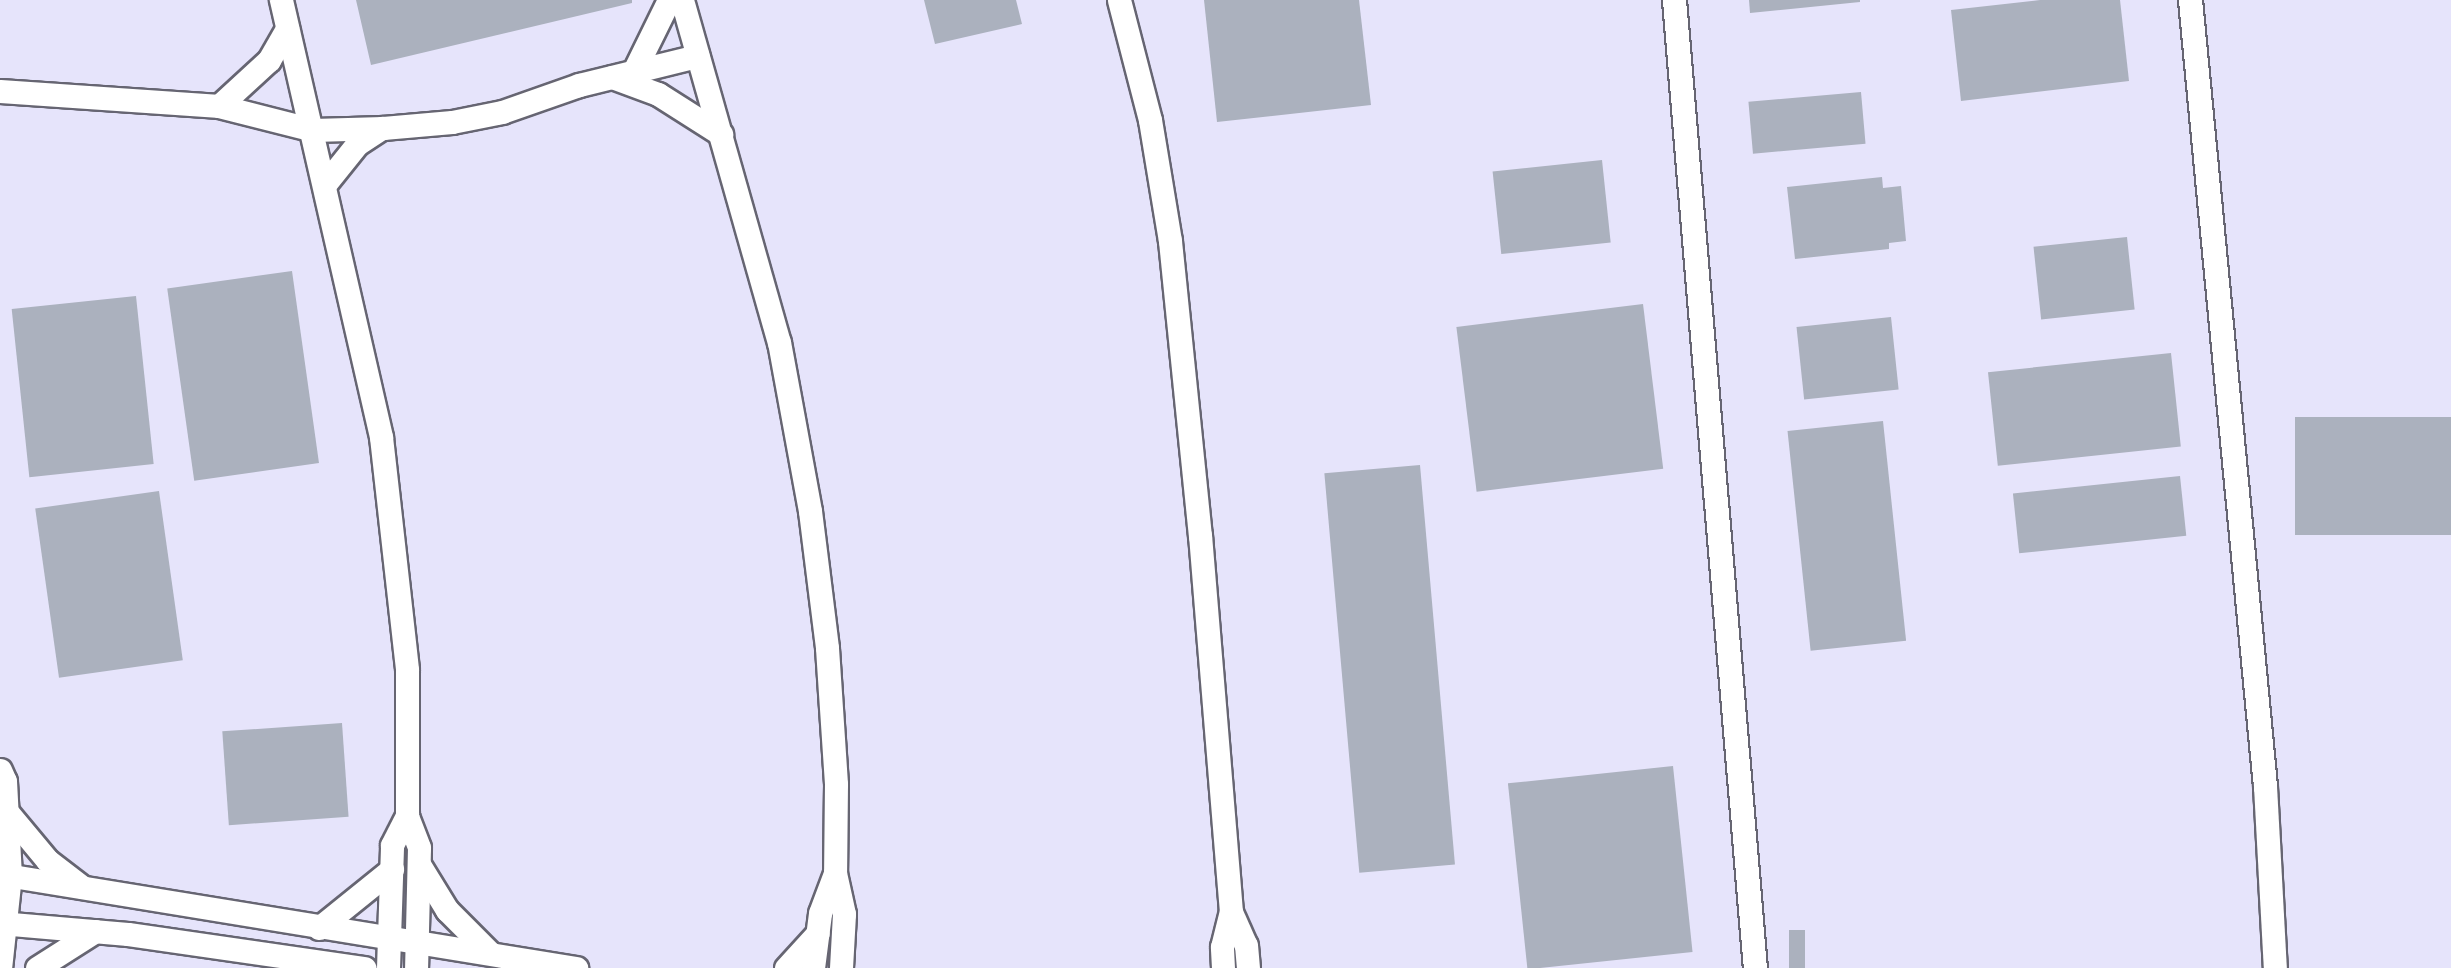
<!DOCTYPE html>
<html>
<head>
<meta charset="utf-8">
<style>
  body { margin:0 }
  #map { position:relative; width:2451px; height:968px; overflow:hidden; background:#eeedfc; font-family:Literata,serif }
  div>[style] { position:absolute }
  .built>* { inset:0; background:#e6e4fb; transform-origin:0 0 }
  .building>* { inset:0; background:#abb1be; transform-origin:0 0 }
  .roads { filter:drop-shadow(2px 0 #666572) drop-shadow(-2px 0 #666572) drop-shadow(0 2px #666572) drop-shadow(0 -2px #666572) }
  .minor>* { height:23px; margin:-11.5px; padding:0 11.5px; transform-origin:11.5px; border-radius:11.5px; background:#fff }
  span { translate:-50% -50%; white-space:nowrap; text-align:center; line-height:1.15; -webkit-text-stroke:7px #fcfcff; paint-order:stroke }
</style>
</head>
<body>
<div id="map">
  <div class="built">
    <div style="left:0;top:0;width:2451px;height:968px"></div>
  </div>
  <div class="building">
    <div style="clip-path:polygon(356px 0,632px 0,632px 3px,371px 65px)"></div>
    <div style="clip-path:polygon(924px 0,1016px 0,1022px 24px,935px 44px)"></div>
    <div style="clip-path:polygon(1204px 0,1359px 0,1371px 105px,1217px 122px)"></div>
    <div style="clip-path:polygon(1749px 0,1860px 0,1860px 2px,1750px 13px)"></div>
    <div style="clip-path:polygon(2040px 0,2120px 0,2129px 81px,1961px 101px,1951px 10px)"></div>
    <div style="left:1861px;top:92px;width:52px;height:113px;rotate:85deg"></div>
    <div style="left:1602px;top:160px;width:83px;height:110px;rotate:84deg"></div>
    <div style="clip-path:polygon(1882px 177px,1883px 188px,1901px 186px,1906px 241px,1889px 243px,1889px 249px,1795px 259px,1787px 187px)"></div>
    <div style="left:2127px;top:237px;width:73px;height:94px;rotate:84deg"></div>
    <div style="left:292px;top:271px;width:194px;height:126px;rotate:82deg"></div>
    <div style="left:136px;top:296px;width:169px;height:125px;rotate:84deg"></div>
    <div style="left:1643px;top:304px;width:166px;height:188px;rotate:83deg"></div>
    <div style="left:1891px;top:317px;width:73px;height:95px;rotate:84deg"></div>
    <div style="left:2171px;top:353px;width:94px;height:184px;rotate:84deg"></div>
    <div style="left:2451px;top:417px;width:118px;height:156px;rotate:90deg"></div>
    <div style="left:1883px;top:421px;width:221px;height:96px;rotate:84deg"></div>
    <div style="left:1420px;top:465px;width:401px;height:96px;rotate:85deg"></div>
    <div style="left:2180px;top:476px;width:60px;height:168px;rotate:84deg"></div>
    <div style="left:159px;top:491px;width:171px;height:125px;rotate:82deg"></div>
    <div style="left:342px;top:723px;width:94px;height:120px;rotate:86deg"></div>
    <div style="left:1673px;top:766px;width:187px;height:166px;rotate:84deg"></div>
    <div style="left:1789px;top:930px;width:16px;height:38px"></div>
  </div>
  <div class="roads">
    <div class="minor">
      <div style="left:281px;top:0;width:448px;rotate:77.1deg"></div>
      <div style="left:381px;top:437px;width:234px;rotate:83.6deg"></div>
      <div style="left:407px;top:670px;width:146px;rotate:90deg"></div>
      <div style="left:407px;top:816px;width:34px;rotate:69deg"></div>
      <div style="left:419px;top:848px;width:120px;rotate:91.4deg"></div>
      <div style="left:682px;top:0;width:355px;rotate:74.2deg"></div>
      <div style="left:779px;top:342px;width:172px;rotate:79.6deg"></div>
      <div style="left:810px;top:511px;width:138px;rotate:82.9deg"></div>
      <div style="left:827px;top:648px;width:136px;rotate:86.2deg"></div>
      <div style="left:836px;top:784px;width:89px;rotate:90.6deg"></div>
      <div style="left:835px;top:873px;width:42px;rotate:77.6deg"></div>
      <div style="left:844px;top:914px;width:54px;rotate:93.2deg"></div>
      <div style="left:1119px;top:0;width:124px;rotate:75.5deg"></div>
      <div style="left:1150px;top:120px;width:123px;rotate:80.6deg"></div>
      <div style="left:1170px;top:241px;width:296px;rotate:84.2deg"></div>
      <div style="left:1200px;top:535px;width:378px;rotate:85.3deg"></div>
      <div style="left:1231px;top:912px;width:36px;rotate:66deg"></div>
      <div style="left:1246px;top:945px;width:23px;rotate:85deg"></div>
      <div style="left:1674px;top:0;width:971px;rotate:85.22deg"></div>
      <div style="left:2190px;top:0;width:790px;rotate:84.55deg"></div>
      <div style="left:2265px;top:786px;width:182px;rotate:86.9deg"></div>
      <div style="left:634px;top:71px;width:79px;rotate:-63.8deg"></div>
      <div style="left:612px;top:77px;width:49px;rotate:20.3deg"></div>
      <div style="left:658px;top:94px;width:75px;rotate:32.4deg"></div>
      <div style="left:0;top:91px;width:220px;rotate:3.9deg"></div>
      <div style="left:219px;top:106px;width:97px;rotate:14.3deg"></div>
      <div style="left:313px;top:130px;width:70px;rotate:-1.6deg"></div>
      <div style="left:383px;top:128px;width:69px;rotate:-5deg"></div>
      <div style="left:452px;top:122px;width:51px;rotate:-11.3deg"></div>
      <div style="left:502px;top:112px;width:82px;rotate:-19.3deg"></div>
      <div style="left:579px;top:85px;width:122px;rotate:-13.8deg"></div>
      <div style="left:219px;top:106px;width:68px;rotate:-42.6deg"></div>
      <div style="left:269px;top:60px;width:36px;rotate:-60deg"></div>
      <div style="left:325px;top:184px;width:51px;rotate:-51.3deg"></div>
      <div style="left:357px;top:144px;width:30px;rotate:-33deg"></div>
      <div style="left:0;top:770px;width:12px;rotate:66deg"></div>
      <div style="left:5px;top:781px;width:94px;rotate:87deg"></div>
      <div style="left:10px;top:875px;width:94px;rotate:96.1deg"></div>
      <div style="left:8px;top:813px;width:61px;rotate:50.3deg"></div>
      <div style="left:47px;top:860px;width:44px;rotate:37.6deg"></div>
      <div style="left:420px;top:866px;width:52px;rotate:58.5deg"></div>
      <div style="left:447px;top:910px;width:61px;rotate:45deg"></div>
      <div style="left:0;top:874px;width:584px;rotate:9.27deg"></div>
      <div style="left:0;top:923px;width:128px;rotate:4.9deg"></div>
      <div style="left:128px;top:934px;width:239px;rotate:8.2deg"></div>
      <div style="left:319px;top:928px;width:94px;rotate:-38.9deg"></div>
      <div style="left:37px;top:968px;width:69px;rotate:-32.5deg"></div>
      <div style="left:388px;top:968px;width:123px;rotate:-88.1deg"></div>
      <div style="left:392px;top:845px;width:33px;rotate:-63deg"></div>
      <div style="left:786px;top:968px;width:47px;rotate:-47.6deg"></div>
      <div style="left:813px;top:968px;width:55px;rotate:-82.7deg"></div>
      <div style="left:820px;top:913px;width:43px;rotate:-69.4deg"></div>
      <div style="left:1223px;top:968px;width:21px;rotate:-93deg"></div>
      <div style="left:1222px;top:947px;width:36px;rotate:-76deg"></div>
    </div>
  </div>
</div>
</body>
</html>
